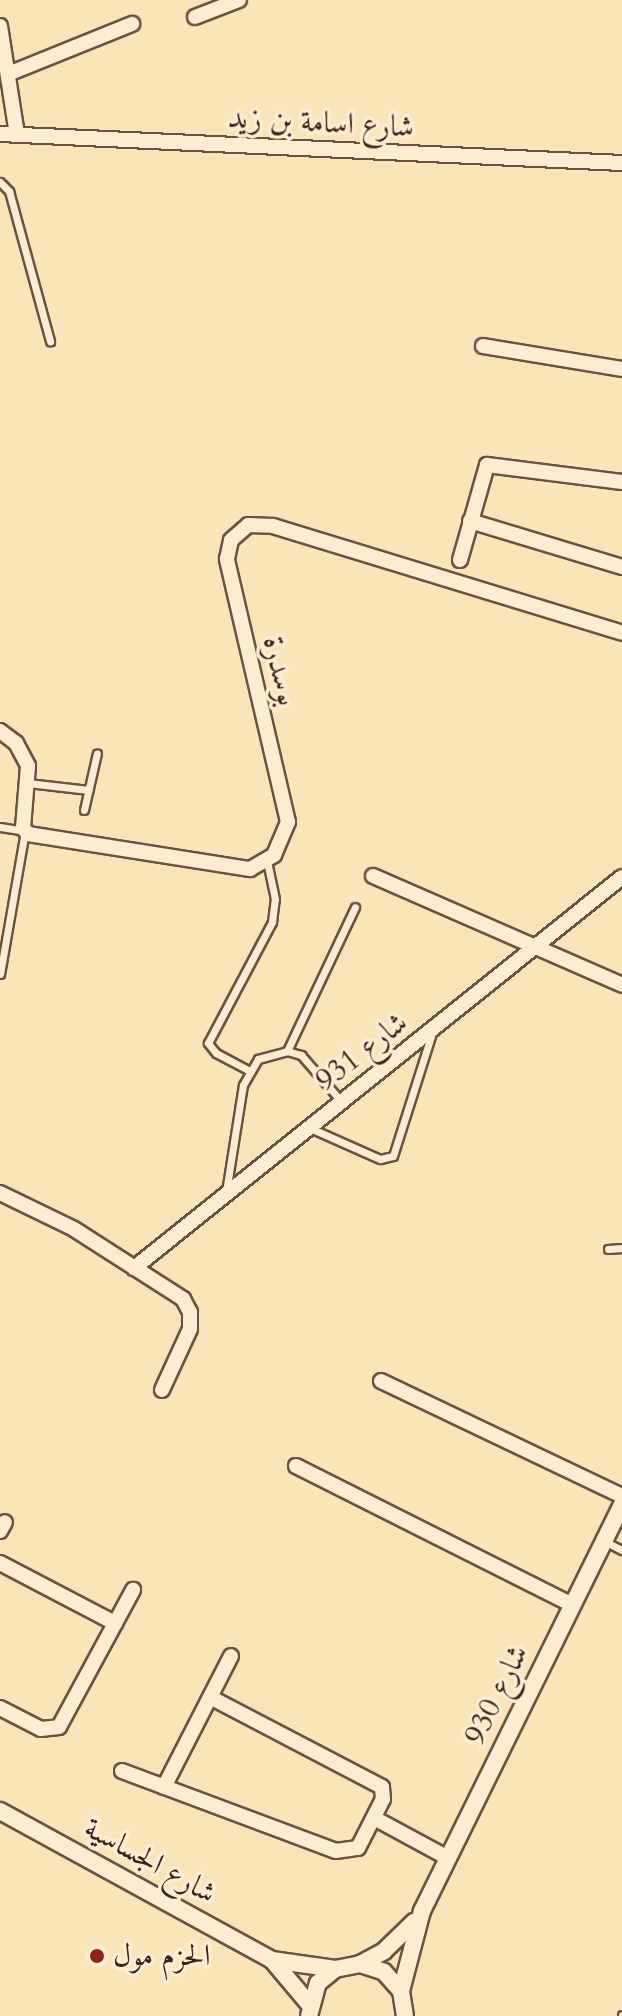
<!DOCTYPE html>
<html>
<head>
<meta charset="utf-8">
<style>
  body { margin:0 }
  #map { position:relative; width:622px; height:2016px; overflow:hidden; background:#fae4ba; font-family:Cardo,Amiri,serif }
  div>[style] { position:absolute }
  .roads { filter:drop-shadow(2px 0 #6b5240) drop-shadow(-2px 0 #6b5240) drop-shadow(0 2px #6b5240) drop-shadow(0 -2px #6b5240) }
  .service>* { height:7px; margin:-3.5px; padding:0 3.5px; transform-origin:3.5px; border-radius:3.5px; background:#fcedd2 }
  .minor>* { height:14px; margin:-7px; padding:0 7px; transform-origin:7px; border-radius:7px; background:#fcedd2 }
  .tertiary>* { height:16px; margin:-8px; padding:0 8px; transform-origin:8px; border-radius:8px; background:#fcedd2 }
  .dots>* { width:22px; height:22px; translate:-50% -50%; box-sizing:border-box; border:4px solid #fcedd2; border-radius:50% }
  span { translate:-50% -50%; white-space:nowrap; text-align:center; line-height:1.15; -webkit-text-stroke:7px #fcedd2; paint-order:stroke }
  .street-label { font-size:30px; color:#3b2117 }
  .poi-label { font-size:30px; color:#3b2117 }
  .left { translate:0 -50%; text-align:left }
</style>
</head>
<body>
<div id="map">
  <div class="roads">
    <div class="service">
      <div style="left:0;top:182px;width:13px;rotate:45deg"></div>
      <div style="left:9px;top:191px;width:156px;rotate:74.7deg"></div>
      <div style="left:28px;top:783px;width:61px;rotate:6.5deg"></div>
      <div style="left:84px;top:810px;width:58px;rotate:-77.2deg"></div>
      <div style="left:0;top:827px;width:25px;rotate:9deg"></div>
      <div style="left:25px;top:831px;width:145px;rotate:99.9deg"></div>
      <div style="left:287px;top:1051px;width:159px;rotate:-64.7deg"></div>
      <div style="left:248px;top:1070px;width:36px;rotate:-152deg"></div>
      <div style="left:216px;top:1053px;width:13px;rotate:-129deg"></div>
      <div style="left:208px;top:1043px;width:137px;rotate:-62.1deg"></div>
      <div style="left:272px;top:922px;width:23px;rotate:-83deg"></div>
      <div style="left:275px;top:899px;width:39px;rotate:-102deg"></div>
      <div style="left:310px;top:1128px;width:77px;rotate:23.9deg"></div>
      <div style="left:380px;top:1159px;width:13px;rotate:-13deg"></div>
      <div style="left:393px;top:1156px;width:129px;rotate:-72.4deg"></div>
      <div style="left:226px;top:1192px;width:108px;rotate:-81deg"></div>
      <div style="left:243px;top:1085px;width:30px;rotate:-60deg"></div>
      <div style="left:258px;top:1059px;width:30px;rotate:-15deg"></div>
      <div style="left:287px;top:1051px;width:15px;rotate:16deg"></div>
      <div style="left:301px;top:1055px;width:61px;rotate:49deg"></div>
      <div style="left:608px;top:1249px;width:14px;rotate:-4deg"></div>
      <div style="left:604px;top:1541px;width:20px;rotate:27deg"></div>
      <div style="left:622px;top:2016px;width:1px;rotate:-90deg"></div>
    </div>
    <div class="minor">
      <div style="left:195px;top:17px;width:47px;rotate:-21.1deg"></div>
      <div style="left:0;top:26px;width:109px;rotate:81.1deg"></div>
      <div style="left:8px;top:74px;width:134px;rotate:-22deg"></div>
      <div style="left:0;top:134px;width:623px;rotate:2.67deg"></div>
      <div style="left:483px;top:346px;width:141px;rotate:9.4deg"></div>
      <div style="left:470px;top:521px;width:159px;rotate:16.8deg"></div>
      <div style="left:460px;top:560px;width:99px;rotate:-74.1deg"></div>
      <div style="left:487px;top:465px;width:136px;rotate:7.2deg"></div>
      <div style="left:0;top:731px;width:20px;rotate:37deg"></div>
      <div style="left:16px;top:743px;width:26px;rotate:62deg"></div>
      <div style="left:28px;top:766px;width:62px;rotate:94.6deg"></div>
      <div style="left:23px;top:828px;width:8px;rotate:50deg"></div>
      <div style="left:28px;top:834px;width:225px;rotate:9deg"></div>
      <div style="left:250px;top:869px;width:28px;rotate:-30deg"></div>
      <div style="left:274px;top:855px;width:36px;rotate:-67deg"></div>
      <div style="left:288px;top:822px;width:270px;rotate:-103.1deg"></div>
      <div style="left:227px;top:559px;width:19px;rotate:-78deg"></div>
      <div style="left:231px;top:540px;width:23px;rotate:-41deg"></div>
      <div style="left:248px;top:525px;width:25px;rotate:2deg"></div>
      <div style="left:273px;top:526px;width:365px;rotate:17deg"></div>
      <div style="left:373px;top:876px;width:272px;rotate:23.6deg"></div>
      <div style="left:0;top:1193px;width:82px;rotate:25.9deg"></div>
      <div style="left:74px;top:1229px;width:130px;rotate:32.7deg"></div>
      <div style="left:183px;top:1299px;width:15px;rotate:62deg"></div>
      <div style="left:190px;top:1312px;width:17px;rotate:90deg"></div>
      <div style="left:190px;top:1329px;width:67px;rotate:114.7deg"></div>
      <div style="left:134px;top:1268px;width:625px;rotate:-38.7deg"></div>
      <div style="left:381px;top:1381px;width:267px;rotate:25.5deg"></div>
      <div style="left:296px;top:1466px;width:309px;rotate:26.7deg"></div>
      <div style="left:0;top:1531px;width:10px;rotate:-61deg"></div>
      <div style="left:0;top:1563px;width:130px;rotate:27.6deg"></div>
      <div style="left:0;top:1708px;width:46px;rotate:27.1deg"></div>
      <div style="left:41px;top:1729px;width:18px;rotate:-6deg"></div>
      <div style="left:59px;top:1727px;width:156px;rotate:-61.6deg"></div>
      <div style="left:122px;top:1771px;width:228px;rotate:20.5deg"></div>
      <div style="left:336px;top:1851px;width:22px;rotate:-8deg"></div>
      <div style="left:358px;top:1848px;width:55px;rotate:-63deg"></div>
      <div style="left:383px;top:1799px;width:12px;rotate:-95deg"></div>
      <div style="left:382px;top:1787px;width:194px;rotate:-152.4deg"></div>
      <div style="left:164px;top:1787px;width:147px;rotate:-62.9deg"></div>
      <div style="left:374px;top:1818px;width:84px;rotate:28.4deg"></div>
    </div>
    <div class="tertiary">
      <div style="left:0;top:1811px;width:310px;rotate:28.7deg"></div>
      <div style="left:272px;top:1960px;width:64px;rotate:8.1deg"></div>
      <div style="left:273px;top:1961px;width:56px;rotate:50.1deg"></div>
      <div style="left:360px;top:1964px;width:27px;rotate:-28deg"></div>
      <div style="left:384px;top:1951px;width:42px;rotate:-44deg"></div>
      <div style="left:401px;top:1991px;width:83px;rotate:-75.3deg"></div>
      <div style="left:422px;top:1911px;width:453px;rotate:-63.8deg"></div>
      <div style="left:309px;top:2016px;width:34px;rotate:-75deg"></div>
      <div style="left:318px;top:1983px;width:22px;rotate:-39deg"></div>
      <div style="left:335px;top:1969px;width:25px;rotate:-11deg"></div>
      <div style="left:360px;top:1964px;width:25px;rotate:18deg"></div>
      <div style="left:384px;top:1972px;width:25px;rotate:48deg"></div>
      <div style="left:401px;top:1991px;width:25px;rotate:81deg"></div>
    </div>
  </div>
  <div class="dots">
    <div style="left:97px;top:1956px;background:#8f2418"></div>
  </div>
  <div class="street-label">
    <span style="left:321px;top:123px;rotate:3deg">شارع اسامة بن زيد</span>
    <span style="left:280px;top:671px;rotate:76deg">بوسدرة</span>
    <span style="left:362px;top:1052px;rotate:-38deg">شارع 931</span>
    <span style="left:497px;top:1695px;rotate:-64deg">شارع 930</span>
    <span style="left:150px;top:1861px;rotate:29deg">شارع الجساسية</span>
  </div>
  <div class="poi-label">
    <span class="left" style="left:113px;top:1956px">الحزم مول</span>
  </div>
</div>
</body>
</html>
